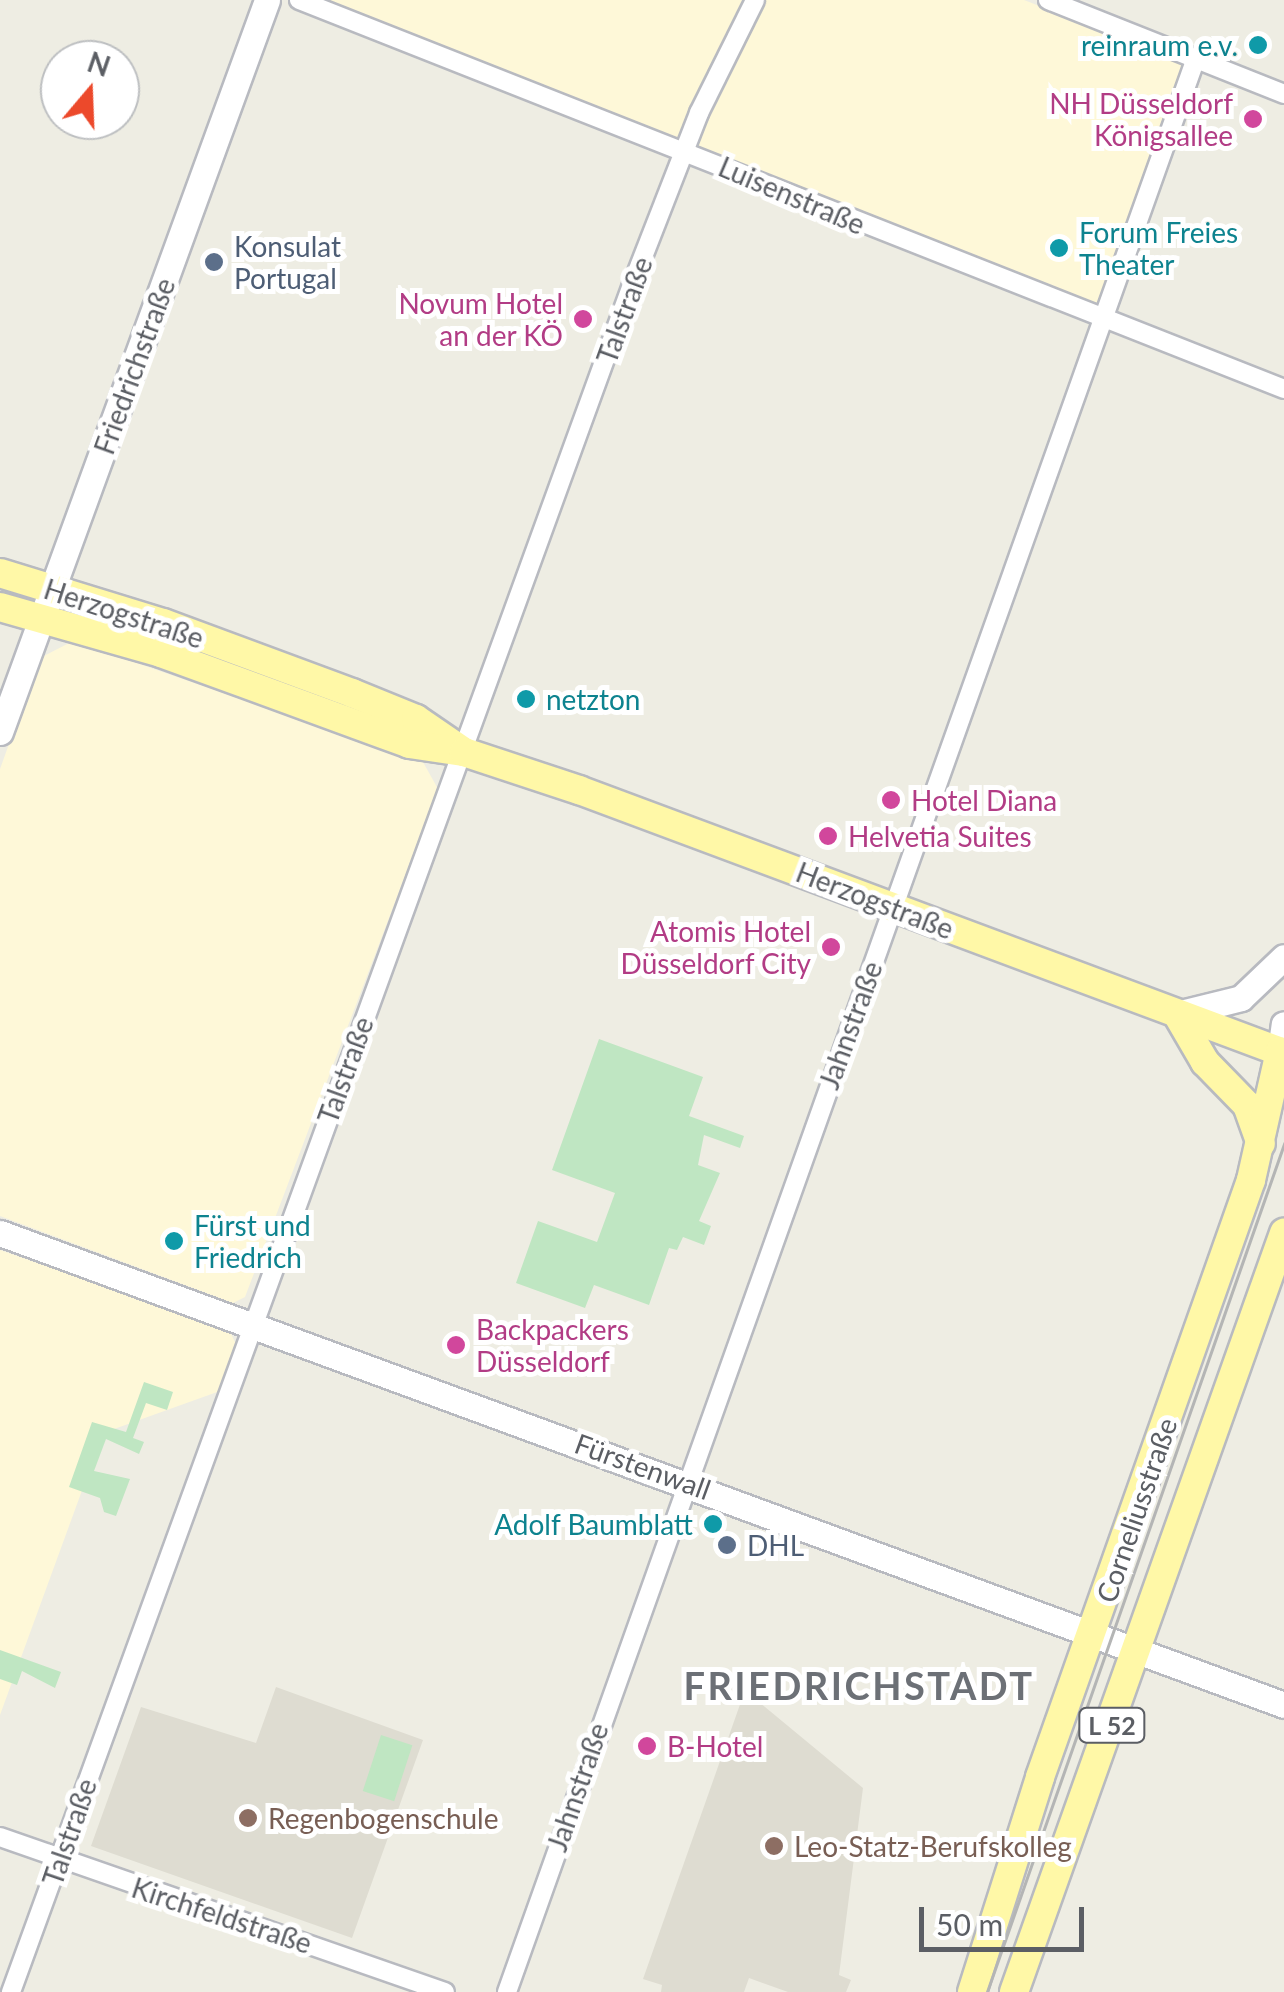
<!DOCTYPE html>
<html>
<head>
<meta charset="utf-8">
<style>
  body { margin:0 }
  #map { position:relative; width:1284px; height:1992px; overflow:hidden; background:#eeede3; font-family:Lato,sans-serif }
  div>[style] { position:absolute }
  .commercial>* { inset:0; background:#fef8d8 }
  .education>* { inset:0; background:#dedcd1 }
  .green>* { inset:0; background:#bfe6c2; transform-origin:0 0 }
  .roads { filter:drop-shadow(2px 0 #b8bac0) drop-shadow(-2px 0 #b8bac0) drop-shadow(0 2px #b8bac0) drop-shadow(0 -2px #b8bac0) }
  .street>* { height:18px; margin:-9px; padding:0 9px; transform-origin:9px; border-radius:9px; background:#fff }
  .secondary>* { height:25px; margin:-12.5px; padding:0 12.5px; transform-origin:12.5px; border-radius:12.5px; background:#fff }
  .primary>* { height:28px; margin:-14px; padding:0 14px; transform-origin:14px; border-radius:14px; background:#fff8a7 }
  .tram>* { height:2.5px; margin:-1.25px; padding:0 1.25px; transform-origin:1.25px; border-radius:1.25px; background:#b4b5b5 }
  .dots>* { width:28px; height:28px; translate:-50% -50%; box-sizing:border-box; border:5px solid #fff; border-radius:50% }
  span { translate:-50% -50%; white-space:nowrap; text-align:center; line-height:1.15; -webkit-text-stroke:10px #fff; paint-order:stroke }
  .shield-label span { padding:2px 8px; background:#fff; border:2px solid; border-radius:8px; -webkit-text-stroke-width:0 }
  .shield-label { font-size:25px; color:#5b5e64; font-weight:700 }
  .culture-label { font-size:28px; color:#0d838f }
  .right { translate:-100% -50%; text-align:right }
  .left { translate:0 -50%; text-align:left }
  .hotel-label { font-size:28px; color:#b23c85 }
  .street-label { font-size:28px; color:#5b5e64 }
  .service-label { font-size:28px; color:#4e5e75 }
  .education-label { font-size:28px; color:#785e54 }
  .district-label { font-size:38px; color:#6c7076; font-weight:700; letter-spacing:2.5px }
  .north { position:absolute; left:40px; top:40px; width:100px; height:100px; box-sizing:border-box; background:#fff; border:2px solid #bdbfc1; border-radius:50%; rotate:19deg; font-size:28px; font-weight:700; line-height:40px; text-align:center; color:#5b5e64 }
  .north::after { content:''; display:block; margin:auto; width:35px; height:45px; background:#ec492b; clip-path:polygon(50% 0,100% 100%,50% 72%,0 100%) }
  .scale { position:absolute; left:919px; top:1907px; width:165px; height:45px; box-sizing:border-box; border:5px solid #5b5e64; border-top:0; padding-left:12px; font-size:30px; line-height:35px; white-space:nowrap; color:#5b5e64; -webkit-text-stroke:8px #fff; paint-order:stroke }
</style>
</head>
<body>
<div id="map">
  <div class="commercial">
    <div style="clip-path:polygon(314px 0,1024px 0,1185px 63px,1095px 312px)"></div>
    <div style="clip-path:polygon(73px 641px,423px 762px,438px 789px,245px 1297px,233px 1303px,0 1216px,0 769px,40px 658px)"></div>
    <div style="clip-path:polygon(0 1250px,229px 1330px,236px 1344px,220px 1391px,103px 1433px,0 1715px)"></div>
  </div>
  <div class="education">
    <div style="clip-path:polygon(276px 1687px,423px 1740px,352px 1938px,91px 1846px,141px 1707px,256px 1743px)"></div>
    <div style="clip-path:polygon(743px 1696px,759px 1702px,863px 1788px,839px 1975px,851px 1980px,846px 1992px,788px 1992px,749px 1978px,744px 1992px,661px 1992px,662px 1985px,643px 1979px)"></div>
  </div>
  <div class="green">
    <div style="clip-path:polygon(85px 611px,112px 617px,337px 700px,82px 619px)"></div>
    <div style="clip-path:polygon(599px 1039px,703px 1077px,689px 1116px,744px 1136px,740px 1148px,704px 1135px,698px 1165px,720px 1173px,699px 1221px,711px 1226px,704px 1245px,683px 1237px,677px 1250px,669px 1248px,649px 1305px,594px 1285px,585px 1308px,516px 1283px,538px 1221px,597px 1242px,615px 1193px,552px 1170px)"></div>
    <div style="clip-path:polygon(144px 1382px,173px 1392px,167px 1410px,146px 1403px,133px 1438px,144px 1442px,139px 1454px,106px 1439px,94px 1471px,130px 1479px,116px 1516px,104px 1512px,100px 1498px,69px 1487px,92px 1422px,126px 1432px)"></div>
    <div style="clip-path:polygon(0 1650px,61px 1672px,55px 1688px,22px 1671px,17px 1685px,0 1679px)"></div>
    <div style="left:381px;top:1735px;width:33px;height:59px;rotate:18deg"></div>
  </div>
  <div class="roads">
    <div class="street">
      <div style="left:299px;top:0;width:1059px;rotate:21.55deg"></div>
      <div style="left:1048px;top:0;width:254px;rotate:21.7deg"></div>
      <div style="left:0;top:1837px;width:471px;rotate:19.2deg"></div>
      <div style="left:11px;top:1992px;width:1816px;rotate:-70.01deg"></div>
      <div style="left:632px;top:285px;width:185px;rotate:-68.7deg"></div>
      <div style="left:699px;top:113px;width:126px;rotate:-63.6deg"></div>
      <div style="left:507px;top:1992px;width:2053px;rotate:-70.39deg"></div>
    </div>
    <div class="secondary">
      <div style="left:0;top:732px;width:779px;rotate:-69.96deg"></div>
      <div style="left:1177px;top:1014px;width:66px;rotate:-14deg"></div>
      <div style="left:1241px;top:998px;width:59px;rotate:-43.6deg"></div>
      <div style="left:1280px;top:1051px;width:27px;rotate:-82deg"></div>
      <div style="left:0;top:1233px;width:1368px;rotate:20.18deg"></div>
    </div>
    <div class="primary">
      <div style="left:0;top:573px;width:170px;rotate:17.1deg"></div>
      <div style="left:163px;top:623px;width:202px;rotate:20.3deg"></div>
      <div style="left:352px;top:693px;width:69px;rotate:22.1deg"></div>
      <div style="left:416px;top:719px;width:58px;rotate:34.5deg"></div>
      <div style="left:0;top:607px;width:167px;rotate:15.9deg"></div>
      <div style="left:161px;top:653px;width:264px;rotate:20.1deg"></div>
      <div style="left:409px;top:744px;width:56px;rotate:8.3deg"></div>
      <div style="left:464px;top:752px;width:121px;rotate:18.3deg"></div>
      <div style="left:579px;top:790px;width:752px;rotate:20.46deg"></div>
      <div style="left:1177px;top:1014px;width:56px;rotate:59.7deg"></div>
      <div style="left:1205px;top:1062px;width:60px;rotate:45.7deg"></div>
      <div style="left:1247px;top:1105px;width:41px;rotate:70.3deg"></div>
      <div style="left:972px;top:1992px;width:225px;rotate:-72.4deg"></div>
      <div style="left:1040px;top:1777px;width:633px;rotate:-70.53deg"></div>
      <div style="left:1251px;top:1180px;width:132px;rotate:-77.3deg"></div>
      <div style="left:1014px;top:1992px;width:806px;rotate:-70.42deg"></div>
    </div>
  </div>
  <div class="tram">
    <div style="left:987px;top:1992px;width:899px;rotate:-70.7deg"></div>
  </div>
  <div class="dots">
    <div style="left:1258px;top:45px;background:#0f9aa8"></div>
    <div style="left:1253px;top:119px;background:#d1479c"></div>
    <div style="left:1059px;top:248px;background:#0f9aa8"></div>
    <div style="left:214px;top:262px;background:#5c6f8a"></div>
    <div style="left:583px;top:319px;background:#d1479c"></div>
    <div style="left:526px;top:699px;background:#0f9aa8"></div>
    <div style="left:891px;top:800px;background:#d1479c"></div>
    <div style="left:828px;top:836px;background:#d1479c"></div>
    <div style="left:831px;top:947px;background:#d1479c"></div>
    <div style="left:174px;top:1241px;background:#0f9aa8"></div>
    <div style="left:456px;top:1345px;background:#d1479c"></div>
    <div style="left:713px;top:1524px;background:#0f9aa8"></div>
    <div style="left:727px;top:1545px;background:#5c6f8a"></div>
    <div style="left:647px;top:1746px;background:#d1479c"></div>
    <div style="left:248px;top:1818px;background:#8d6e63"></div>
    <div style="left:774px;top:1846px;background:#8d6e63"></div>
  </div>
  <div class="shield-label">
    <span style="left:1112px;top:1725px">L 52</span>
  </div>
  <div class="culture-label">
    <span class="right" style="left:1238px;top:45px">reinraum e.v.</span>
    <span class="left" style="left:1079px;top:248px">Forum Freies<br>Theater</span>
    <span class="left" style="left:546px;top:699px">netzton</span>
    <span class="left" style="left:194px;top:1241px">Fürst und<br>Friedrich</span>
    <span class="right" style="left:693px;top:1524px">Adolf Baumblatt</span>
  </div>
  <div class="hotel-label">
    <span class="right" style="left:1233px;top:119px">NH Düsseldorf<br>Königsallee</span>
    <span class="right" style="left:563px;top:319px">Novum Hotel<br>an der KÖ</span>
    <span class="left" style="left:911px;top:800px">Hotel Diana</span>
    <span class="left" style="left:848px;top:836px">Helvetia Suites</span>
    <span class="right" style="left:811px;top:947px">Atomis Hotel<br>Düsseldorf City</span>
    <span class="left" style="left:476px;top:1345px">Backpackers<br>Düsseldorf</span>
    <span class="left" style="left:667px;top:1746px">B-Hotel</span>
  </div>
  <div class="street-label">
    <span style="left:792px;top:195px;rotate:23deg">Luisenstraße</span>
    <span style="left:624px;top:310px;rotate:-70deg">Talstraße</span>
    <span style="left:134px;top:366px;rotate:-70deg">Friedrichstraße</span>
    <span style="left:124px;top:613px;rotate:18deg">Herzogstraße</span>
    <span style="left:875px;top:900px;rotate:21deg">Herzogstraße</span>
    <span style="left:850px;top:1025px;rotate:-70deg">Jahnstraße</span>
    <span style="left:345px;top:1070px;rotate:-70deg">Talstraße</span>
    <span style="left:643px;top:1466px;rotate:20deg">Fürstenwall</span>
    <span style="left:1136px;top:1510px;rotate:-71deg">Corneliusstraße</span>
    <span style="left:577px;top:1787px;rotate:-71deg">Jahnstraße</span>
    <span style="left:69px;top:1832px;rotate:-71deg">Talstraße</span>
    <span style="left:222px;top:1915px;rotate:18deg">Kirchfeldstraße</span>
  </div>
  <div class="service-label">
    <span class="left" style="left:234px;top:262px">Konsulat<br>Portugal</span>
    <span class="left" style="left:747px;top:1545px">DHL</span>
  </div>
  <div class="education-label">
    <span class="left" style="left:268px;top:1818px">Regenbogenschule</span>
    <span class="left" style="left:794px;top:1846px">Leo-Statz-Berufskolleg</span>
  </div>
  <div class="district-label">
    <span style="left:859px;top:1686px">FRIEDRICHSTADT</span>
  </div>
  <div class="north">N</div>
  <div class="scale">50 m</div>
</div>
</body>
</html>
